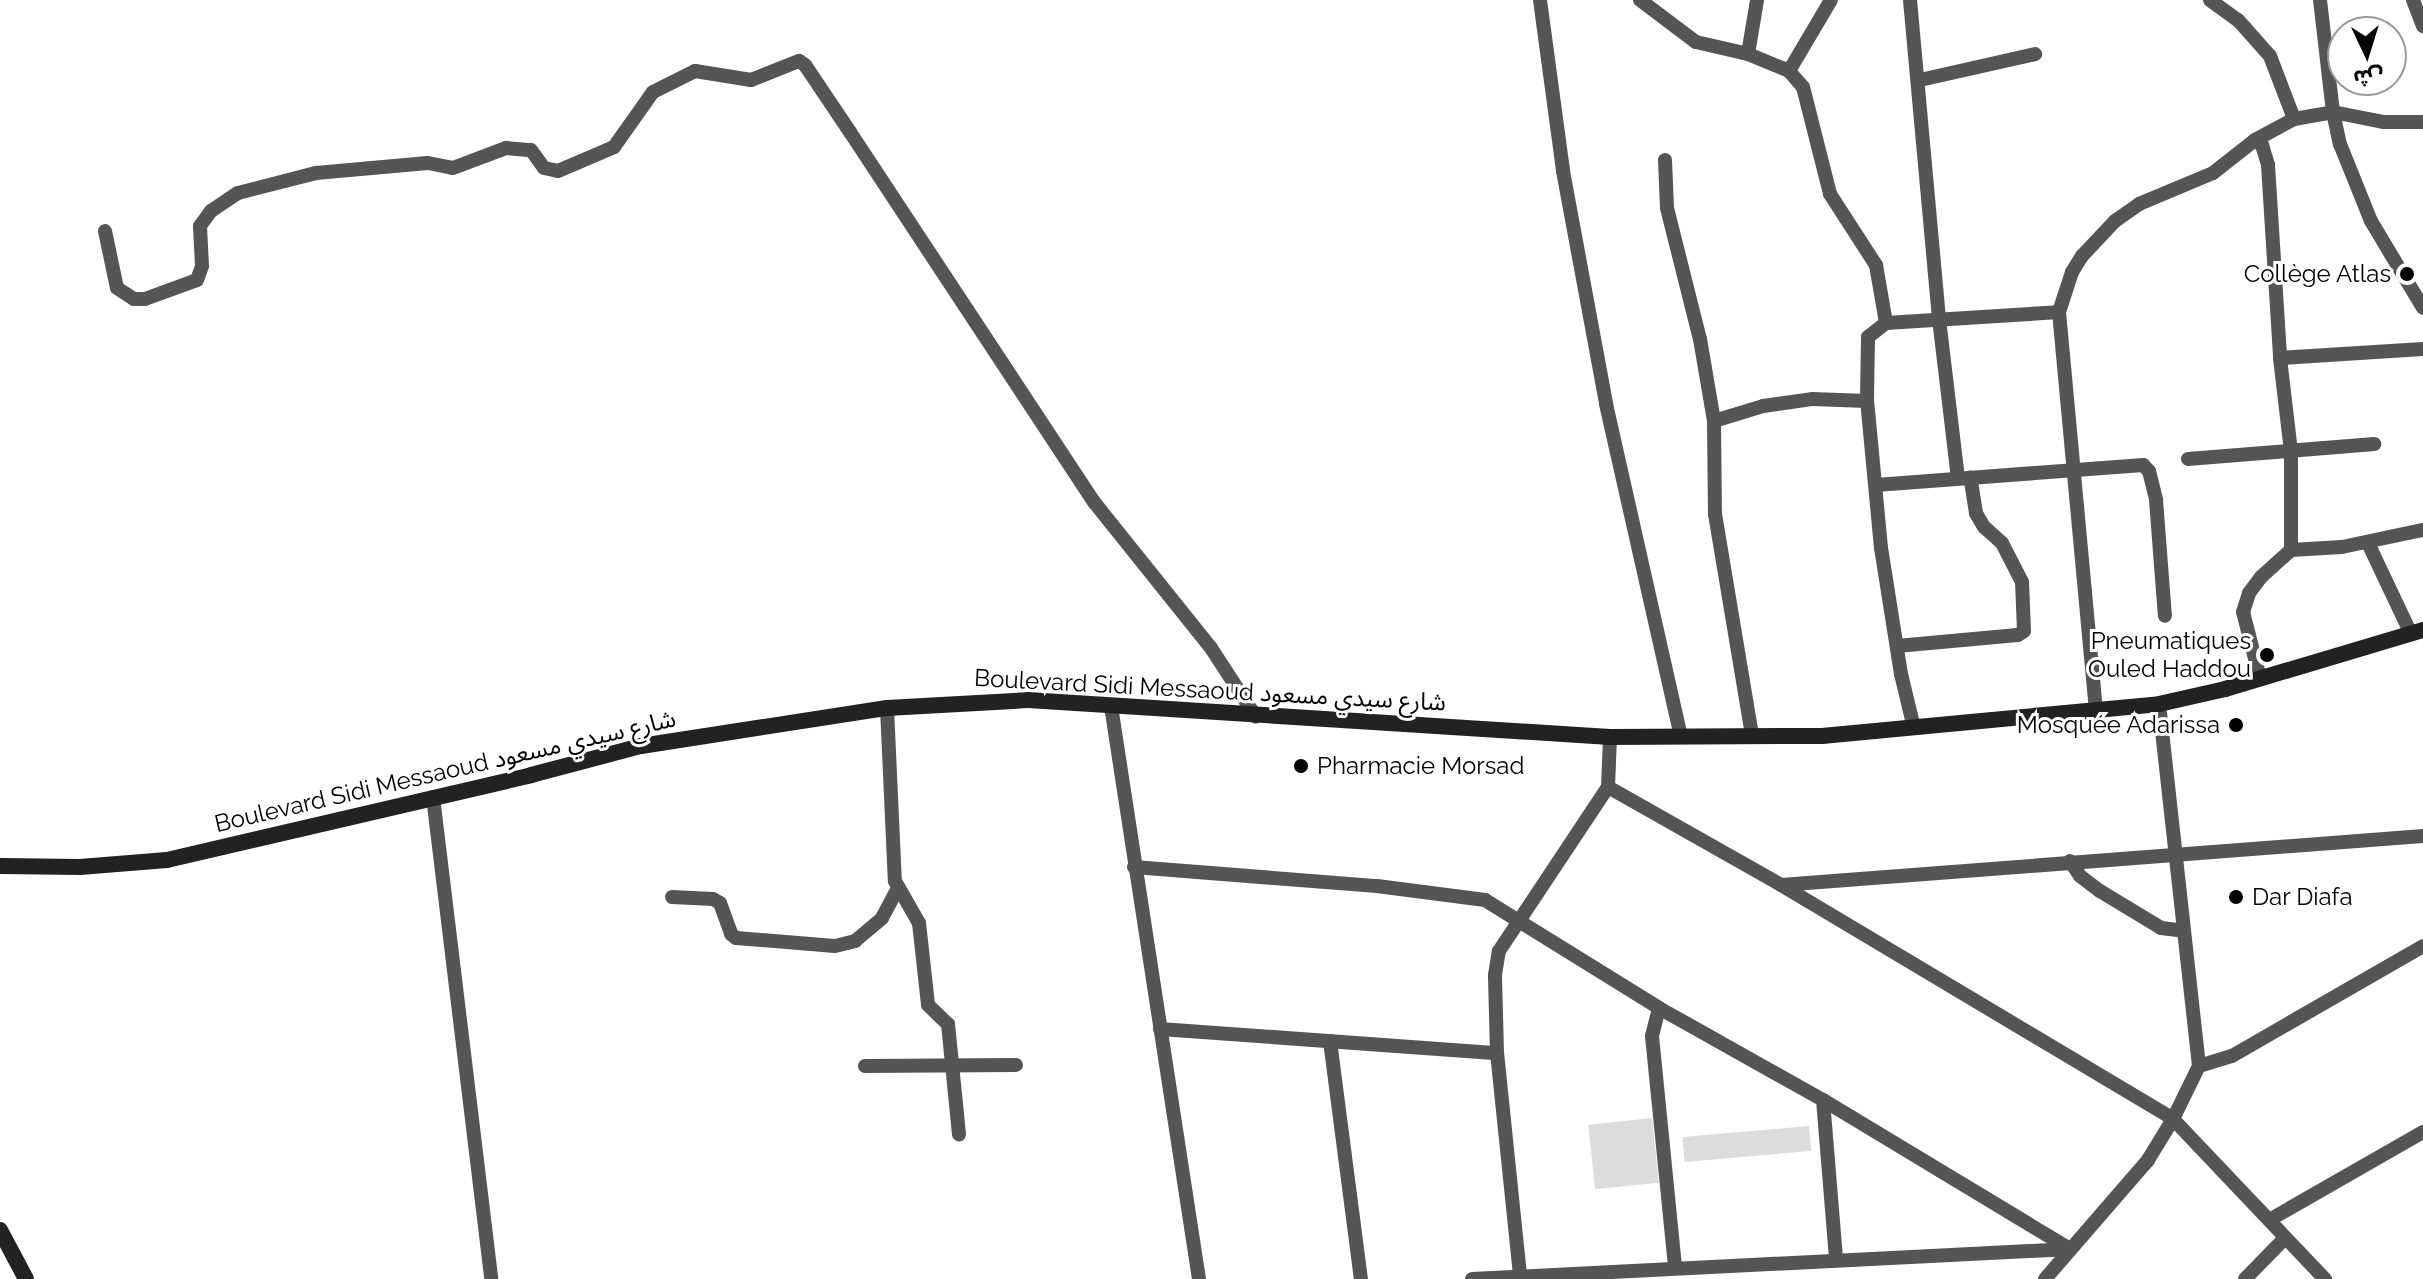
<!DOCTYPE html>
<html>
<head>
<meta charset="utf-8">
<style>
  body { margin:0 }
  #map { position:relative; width:2423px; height:1279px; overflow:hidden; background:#fff; font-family:Raleway,"Noto Sans Arabic",sans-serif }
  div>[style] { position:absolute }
  .green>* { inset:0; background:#dcdcdc; transform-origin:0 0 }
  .street>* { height:14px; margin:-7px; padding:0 7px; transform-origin:7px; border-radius:7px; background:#555 }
  .secondary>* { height:16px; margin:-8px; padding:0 8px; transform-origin:8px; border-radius:8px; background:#222 }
  .dots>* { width:22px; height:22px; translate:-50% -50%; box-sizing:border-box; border:4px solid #fff; border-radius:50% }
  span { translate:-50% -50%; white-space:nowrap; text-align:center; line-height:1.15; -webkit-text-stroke:6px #fff; paint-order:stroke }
  .poi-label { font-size:24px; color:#000 }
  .right { translate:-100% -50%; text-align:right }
  .left { translate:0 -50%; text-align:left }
  .street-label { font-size:24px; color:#000 }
  .north { position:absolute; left:2327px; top:16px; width:80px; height:80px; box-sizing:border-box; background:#fff; border:2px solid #999; border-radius:50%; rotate:176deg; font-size:22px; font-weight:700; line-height:32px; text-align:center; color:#000 }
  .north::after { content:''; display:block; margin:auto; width:28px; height:36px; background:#000; clip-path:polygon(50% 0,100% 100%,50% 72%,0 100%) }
</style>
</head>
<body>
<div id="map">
  <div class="green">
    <div style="left:1652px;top:1118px;width:65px;height:64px;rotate:84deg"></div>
    <div style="left:1809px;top:1126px;width:25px;height:127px;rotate:85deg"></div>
  </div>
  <div class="street">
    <div style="left:1540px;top:0;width:173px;rotate:82.3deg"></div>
    <div style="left:1563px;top:171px;width:237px;rotate:79.5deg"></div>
    <div style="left:1606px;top:404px;width:340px;rotate:77.3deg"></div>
    <div style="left:1640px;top:0;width:70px;rotate:36.9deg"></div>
    <div style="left:1696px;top:42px;width:53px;rotate:13deg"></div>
    <div style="left:1748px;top:54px;width:44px;rotate:22.5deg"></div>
    <div style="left:1789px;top:71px;width:21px;rotate:49deg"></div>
    <div style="left:1803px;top:87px;width:110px;rotate:75.8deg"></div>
    <div style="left:1830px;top:194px;width:85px;rotate:57.1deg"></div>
    <div style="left:1876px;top:265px;width:59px;rotate:80.2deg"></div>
    <div style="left:1910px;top:0;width:320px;rotate:84.8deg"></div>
    <div style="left:1939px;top:319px;width:160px;rotate:83.2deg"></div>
    <div style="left:2210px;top:0;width:34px;rotate:36deg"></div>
    <div style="left:2238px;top:20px;width:48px;rotate:48.4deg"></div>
    <div style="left:2270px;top:56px;width:67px;rotate:69.1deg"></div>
    <div style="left:2320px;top:0;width:113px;rotate:83.4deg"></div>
    <div style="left:2333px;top:112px;width:52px;rotate:11.1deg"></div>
    <div style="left:2384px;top:122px;width:39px"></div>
    <div style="left:2413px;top:0;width:28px;rotate:69deg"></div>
    <div style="left:1748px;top:54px;width:55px;rotate:-80.5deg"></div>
    <div style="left:1789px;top:71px;width:82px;rotate:-59.4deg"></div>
    <div style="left:1920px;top:80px;width:118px;rotate:-12.7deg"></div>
    <div style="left:2255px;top:140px;width:9px;rotate:36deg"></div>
    <div style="left:2262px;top:145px;width:21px;rotate:73deg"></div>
    <div style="left:2268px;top:165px;width:193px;rotate:86.4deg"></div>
    <div style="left:2280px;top:358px;width:94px;rotate:83.3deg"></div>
    <div style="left:2291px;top:451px;width:99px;rotate:90deg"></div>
    <div style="left:1665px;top:160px;width:48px;rotate:87.6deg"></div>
    <div style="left:1667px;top:208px;width:135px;rotate:75.9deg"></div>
    <div style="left:1700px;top:339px;width:83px;rotate:80.3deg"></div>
    <div style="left:1714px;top:421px;width:93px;rotate:89.4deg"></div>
    <div style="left:1715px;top:514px;width:225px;rotate:80.5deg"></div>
    <div style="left:105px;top:231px;width:58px;rotate:78.1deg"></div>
    <div style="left:117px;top:288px;width:20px;rotate:33deg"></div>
    <div style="left:134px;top:299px;width:11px"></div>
    <div style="left:145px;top:299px;width:55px;rotate:-20.1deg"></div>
    <div style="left:197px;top:280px;width:15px;rotate:-70deg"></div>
    <div style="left:202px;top:266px;width:40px;rotate:-92.9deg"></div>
    <div style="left:200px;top:226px;width:19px;rotate:-54deg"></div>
    <div style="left:211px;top:211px;width:32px;rotate:-34deg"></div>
    <div style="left:238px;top:193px;width:81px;rotate:-14.4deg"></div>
    <div style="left:316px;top:173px;width:112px;rotate:-5.1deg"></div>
    <div style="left:428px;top:163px;width:25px;rotate:11deg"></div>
    <div style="left:453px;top:168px;width:57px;rotate:-20.7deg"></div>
    <div style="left:506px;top:148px;width:25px;rotate:5deg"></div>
    <div style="left:531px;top:150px;width:22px;rotate:54deg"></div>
    <div style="left:544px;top:168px;width:14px;rotate:12deg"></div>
    <div style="left:558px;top:171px;width:61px;rotate:-23.2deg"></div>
    <div style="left:614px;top:147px;width:67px;rotate:-54.7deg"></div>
    <div style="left:653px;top:92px;width:47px;rotate:-26.6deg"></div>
    <div style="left:695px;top:71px;width:57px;rotate:9.1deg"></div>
    <div style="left:751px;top:80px;width:52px;rotate:-21.6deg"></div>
    <div style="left:799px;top:61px;width:7px;rotate:34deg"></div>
    <div style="left:805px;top:65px;width:81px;rotate:56.1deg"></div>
    <div style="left:850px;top:132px;width:443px;rotate:56.6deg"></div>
    <div style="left:1094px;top:502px;width:187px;rotate:51.3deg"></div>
    <div style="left:1211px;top:648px;width:82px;rotate:56.9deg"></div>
    <div style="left:2280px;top:358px;width:143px;rotate:-3.6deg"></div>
    <div style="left:1714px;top:421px;width:51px;rotate:-17deg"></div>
    <div style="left:1763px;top:406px;width:49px;rotate:-8.1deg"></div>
    <div style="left:1812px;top:399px;width:55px;rotate:2.1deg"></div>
    <div style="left:2188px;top:459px;width:187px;rotate:-4.6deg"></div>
    <div style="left:1876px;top:485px;width:268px;rotate:-4.3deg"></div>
    <div style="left:2143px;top:465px;width:8px;rotate:45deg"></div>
    <div style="left:2149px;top:471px;width:30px;rotate:76deg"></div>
    <div style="left:2156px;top:500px;width:116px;rotate:85.6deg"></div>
    <div style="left:2368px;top:543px;width:101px;rotate:64.7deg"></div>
    <div style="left:1897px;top:646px;width:121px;rotate:-5.2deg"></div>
    <div style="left:2018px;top:635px;width:7px;rotate:-34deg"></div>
    <div style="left:2024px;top:631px;width:49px;rotate:-92.3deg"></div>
    <div style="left:2022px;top:582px;width:44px;rotate:-117.1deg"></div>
    <div style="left:2002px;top:543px;width:24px;rotate:-138deg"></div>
    <div style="left:1984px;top:527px;width:16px;rotate:-120deg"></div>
    <div style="left:1976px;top:513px;width:36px;rotate:-99deg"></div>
    <div style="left:2260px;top:678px;width:68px;rotate:-104.4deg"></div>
    <div style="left:2243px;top:612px;width:20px;rotate:-72deg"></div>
    <div style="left:2249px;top:593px;width:20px;rotate:-53deg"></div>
    <div style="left:2261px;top:577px;width:40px;rotate:-42deg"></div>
    <div style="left:2291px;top:550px;width:51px;rotate:-3.4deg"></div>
    <div style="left:2342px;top:547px;width:83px;rotate:-11.9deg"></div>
    <div style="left:1111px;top:706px;width:580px;rotate:81.27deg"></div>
    <div style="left:887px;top:708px;width:173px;rotate:87.4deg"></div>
    <div style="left:895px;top:881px;width:48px;rotate:60.3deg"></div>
    <div style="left:919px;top:923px;width:82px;rotate:83.7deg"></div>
    <div style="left:928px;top:1005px;width:28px;rotate:44deg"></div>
    <div style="left:948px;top:1024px;width:111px;rotate:84.3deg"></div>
    <div style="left:2096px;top:711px;width:401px;rotate:-95.3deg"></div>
    <div style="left:2059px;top:312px;width:42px;rotate:-72deg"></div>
    <div style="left:2072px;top:272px;width:19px;rotate:-58deg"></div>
    <div style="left:2082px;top:256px;width:48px;rotate:-46.7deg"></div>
    <div style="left:2115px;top:221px;width:29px;rotate:-35deg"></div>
    <div style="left:2139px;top:204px;width:80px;rotate:-22.7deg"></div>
    <div style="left:2213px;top:173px;width:53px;rotate:-38.2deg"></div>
    <div style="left:2255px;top:140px;width:44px;rotate:-28.3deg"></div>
    <div style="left:2294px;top:119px;width:40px;rotate:-10deg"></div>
    <div style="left:2333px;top:112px;width:33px;rotate:78deg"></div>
    <div style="left:2340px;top:144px;width:83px;rotate:68.1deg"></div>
    <div style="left:2371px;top:221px;width:101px;rotate:59.1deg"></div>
    <div style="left:1914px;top:728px;width:56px;rotate:-103.5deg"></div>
    <div style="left:1901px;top:674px;width:128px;rotate:-99deg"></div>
    <div style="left:1881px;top:548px;width:148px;rotate:-95.4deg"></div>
    <div style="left:1867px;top:401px;width:64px;rotate:-89.1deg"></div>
    <div style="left:1868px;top:337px;width:23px;rotate:-38deg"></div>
    <div style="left:1886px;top:323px;width:173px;rotate:-3.6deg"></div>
    <div style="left:1608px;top:787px;width:199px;rotate:29.5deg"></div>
    <div style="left:1781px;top:885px;width:457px;rotate:30.8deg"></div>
    <div style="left:2173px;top:1119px;width:221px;rotate:46.5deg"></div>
    <div style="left:433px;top:797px;width:485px;rotate:83.1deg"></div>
    <div style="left:2070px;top:861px;width:18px;rotate:56deg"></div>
    <div style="left:2080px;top:876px;width:25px;rotate:37deg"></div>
    <div style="left:2100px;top:891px;width:71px;rotate:31.2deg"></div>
    <div style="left:2161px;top:928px;width:23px;rotate:7deg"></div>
    <div style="left:1134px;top:867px;width:244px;rotate:4.5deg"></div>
    <div style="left:1377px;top:886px;width:109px;rotate:7.4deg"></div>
    <div style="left:1485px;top:900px;width:205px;rotate:31.8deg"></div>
    <div style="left:1659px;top:1008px;width:188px;rotate:29.3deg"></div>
    <div style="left:1823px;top:1100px;width:288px;rotate:31.1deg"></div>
    <div style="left:1781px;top:885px;width:644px;rotate:-4.36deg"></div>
    <div style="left:672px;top:897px;width:41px;rotate:2.8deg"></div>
    <div style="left:713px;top:899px;width:8px;rotate:30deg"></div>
    <div style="left:720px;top:903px;width:33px;rotate:70deg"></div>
    <div style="left:731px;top:934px;width:6px;rotate:39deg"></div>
    <div style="left:736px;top:938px;width:99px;rotate:4.6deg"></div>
    <div style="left:835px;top:946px;width:21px;rotate:-14deg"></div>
    <div style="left:855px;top:941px;width:35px;rotate:-40deg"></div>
    <div style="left:882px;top:918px;width:34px;rotate:-62deg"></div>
    <div style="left:1659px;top:1008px;width:29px;rotate:104deg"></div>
    <div style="left:1652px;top:1036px;width:232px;rotate:84.3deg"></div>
    <div style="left:1160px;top:1029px;width:338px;rotate:4.1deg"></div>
    <div style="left:1330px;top:1041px;width:240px;rotate:82.6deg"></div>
    <div style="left:865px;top:1066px;width:151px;rotate:-0.4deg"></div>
    <div style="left:2199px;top:1066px;width:34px;rotate:-17deg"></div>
    <div style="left:2232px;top:1056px;width:220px;rotate:-29.9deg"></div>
    <div style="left:1823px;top:1100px;width:159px;rotate:85.3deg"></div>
    <div style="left:2271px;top:1219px;width:175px;rotate:-29.8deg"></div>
    <div style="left:1520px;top:1275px;width:223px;rotate:-95.9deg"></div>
    <div style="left:1497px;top:1053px;width:78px;rotate:-91.5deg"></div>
    <div style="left:1495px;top:975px;width:24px;rotate:-81deg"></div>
    <div style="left:1499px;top:951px;width:197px;rotate:-56.4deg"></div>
    <div style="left:1608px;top:787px;width:50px;rotate:-87.7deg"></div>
    <div style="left:1472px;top:1279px;width:599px;rotate:-2.87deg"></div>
    <div style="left:2045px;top:1279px;width:157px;rotate:-49.1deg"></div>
    <div style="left:2148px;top:1160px;width:48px;rotate:-58.6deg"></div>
    <div style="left:2173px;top:1119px;width:59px;rotate:-63.9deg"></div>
    <div style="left:2199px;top:1066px;width:364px;rotate:-96.3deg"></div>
    <div style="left:2245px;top:1279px;width:57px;rotate:-45.7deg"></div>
  </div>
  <div class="secondary">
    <div style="left:0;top:866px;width:80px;rotate:0.7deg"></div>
    <div style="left:80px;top:867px;width:87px;rotate:-4.6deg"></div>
    <div style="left:167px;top:860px;width:374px;rotate:-13.1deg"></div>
    <div style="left:531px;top:775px;width:114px;rotate:-14.8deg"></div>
    <div style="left:641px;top:746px;width:249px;rotate:-8.8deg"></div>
    <div style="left:887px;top:708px;width:141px;rotate:-3.2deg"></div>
    <div style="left:1028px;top:700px;width:583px;rotate:3.64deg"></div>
    <div style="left:1610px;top:737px;width:212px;rotate:-0.3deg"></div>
    <div style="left:1822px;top:736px;width:339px;rotate:-5.4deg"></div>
    <div style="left:2159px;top:704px;width:68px;rotate:-12.8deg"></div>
    <div style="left:2225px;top:689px;width:207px;rotate:-16.6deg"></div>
    <div style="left:0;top:1230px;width:55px;rotate:62deg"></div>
  </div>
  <div class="dots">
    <div style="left:2407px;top:274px;background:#000"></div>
    <div style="left:2267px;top:655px;background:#000"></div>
    <div style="left:2236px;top:725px;background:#000"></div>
    <div style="left:1301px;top:766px;background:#000"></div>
    <div style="left:2236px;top:897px;background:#000"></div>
  </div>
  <div class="poi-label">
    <span class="right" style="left:2391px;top:274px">Collège Atlas</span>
    <span class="right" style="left:2251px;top:655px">Pneumatiques<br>Ouled Haddou</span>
    <span class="right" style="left:2220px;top:725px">Mosquée Adarissa</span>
    <span class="left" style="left:1317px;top:766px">Pharmacie Morsad</span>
    <span class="left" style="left:2252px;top:897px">Dar Diafa</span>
  </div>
  <div class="street-label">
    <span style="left:1210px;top:690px;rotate:3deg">Boulevard Sidi Messaoud شارع سيدي مسعود</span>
    <span style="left:445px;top:771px;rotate:-13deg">Boulevard Sidi Messaoud شارع سيدي مسعود</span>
  </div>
  <div class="north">ش</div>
</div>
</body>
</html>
